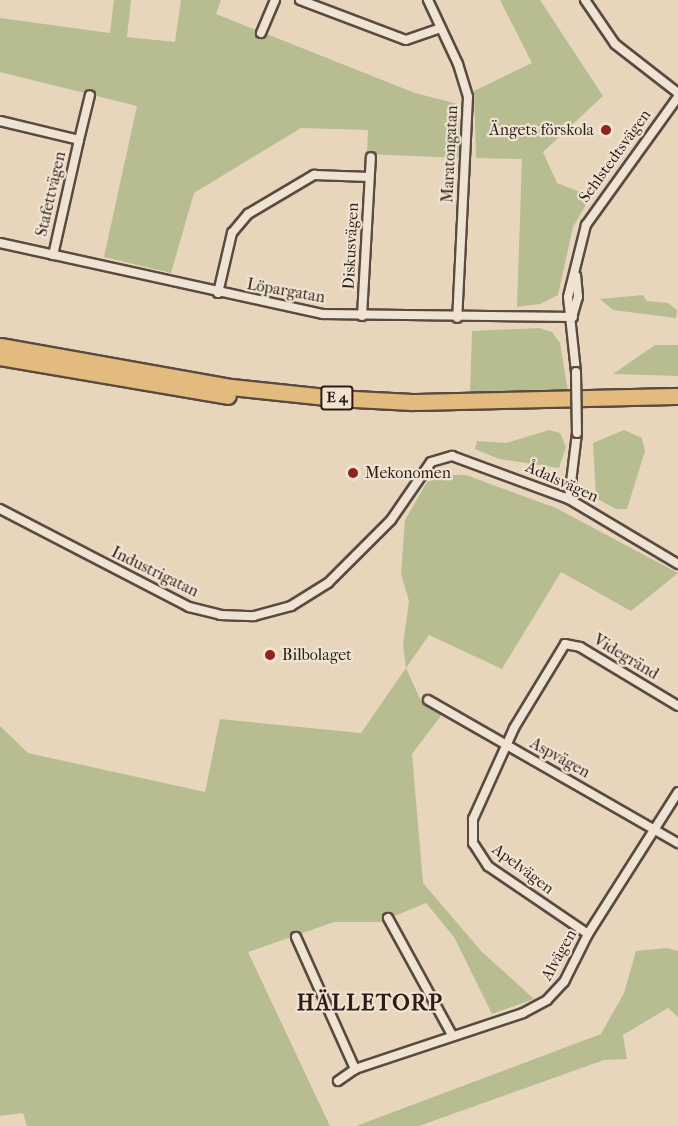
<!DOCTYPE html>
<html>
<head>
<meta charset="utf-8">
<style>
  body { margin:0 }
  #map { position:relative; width:678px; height:1126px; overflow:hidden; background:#e7d6bc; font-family:"IM FELL French Canon",serif }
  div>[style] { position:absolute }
  .green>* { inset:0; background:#b7bd90 }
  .roads { filter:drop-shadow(2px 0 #5b4a3f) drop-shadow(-2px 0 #5b4a3f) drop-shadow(0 2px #5b4a3f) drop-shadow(0 -2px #5b4a3f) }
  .street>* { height:8px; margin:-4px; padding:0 4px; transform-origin:4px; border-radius:4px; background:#efe4d3 }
  .highway>* { height:15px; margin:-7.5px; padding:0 7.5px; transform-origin:7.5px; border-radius:7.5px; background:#e4bb7e }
  .bridges { filter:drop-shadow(2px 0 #5b4a3f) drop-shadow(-2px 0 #5b4a3f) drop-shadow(0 2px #5b4a3f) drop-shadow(0 -2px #5b4a3f) }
  .street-bridge>* { height:8px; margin:-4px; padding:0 4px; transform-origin:4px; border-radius:4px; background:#efe4d3 }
  .dots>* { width:16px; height:16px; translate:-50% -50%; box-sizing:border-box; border:3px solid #efe4d3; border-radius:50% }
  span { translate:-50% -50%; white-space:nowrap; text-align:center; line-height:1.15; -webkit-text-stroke:4.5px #efe4d3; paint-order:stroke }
  .shield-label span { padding:2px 4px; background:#efe4d3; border:2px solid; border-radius:4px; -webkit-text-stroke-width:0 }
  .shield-label { font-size:15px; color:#2c1c15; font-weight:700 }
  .poi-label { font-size:16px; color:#2c1c15 }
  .right { translate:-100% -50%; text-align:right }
  .left { translate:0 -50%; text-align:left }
  .street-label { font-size:16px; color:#2c1c15 }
  .district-label { font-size:22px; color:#2c1c15; font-weight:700; letter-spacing:1.5px }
</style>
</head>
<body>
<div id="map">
  <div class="green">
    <div style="clip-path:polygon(114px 0,131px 0,127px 37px,175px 42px,181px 0,221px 0,216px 14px,415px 93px,458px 104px,459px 158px,367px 154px,368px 130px,301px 128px,194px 193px,171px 273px,104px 257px,137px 106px,0 72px,0 18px,110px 33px)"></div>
    <div style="clip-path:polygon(500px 0,540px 0,603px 96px,543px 152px,557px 183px,591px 196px,573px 227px,558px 295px,540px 304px,517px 307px,522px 159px,476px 158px,474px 91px,532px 63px)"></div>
    <div style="clip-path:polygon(643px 295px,647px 301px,668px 303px,677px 310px,676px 318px,613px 310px,600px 299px)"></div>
    <div style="clip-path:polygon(539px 328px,552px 332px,560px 343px,568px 392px,470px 393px,472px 331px)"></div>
    <div style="clip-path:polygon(655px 345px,678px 345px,678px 376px,613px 374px)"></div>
    <div style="clip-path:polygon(549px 430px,560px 433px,566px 447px,559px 468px,499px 459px,475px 449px,477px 441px,506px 443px)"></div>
    <div style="clip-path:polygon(624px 430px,642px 438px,645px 451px,627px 509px,616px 509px,596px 498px,593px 443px)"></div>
    <div style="clip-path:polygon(442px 475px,466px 475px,556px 508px,678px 573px,631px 611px,561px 572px,502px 669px,429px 635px,406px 668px,422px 703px,443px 713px,412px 754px,423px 883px,482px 952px,534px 999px,492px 1014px,454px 937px,426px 903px,380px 922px,334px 922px,248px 952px,330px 1126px,27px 1126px,23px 1113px,0 1116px,0 726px,28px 753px,205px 792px,220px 719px,361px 733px,406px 668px,403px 645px,409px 601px,401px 574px,405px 520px,427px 482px)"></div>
    <div style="clip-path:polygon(667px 948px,678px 951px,678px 1017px,668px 1008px,623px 1035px,627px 1059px,604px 1060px,419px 1126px,356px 1126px,601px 1034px,624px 993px,636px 951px)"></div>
  </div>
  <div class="roads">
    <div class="street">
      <div style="left:300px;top:0;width:113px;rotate:20.7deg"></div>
      <div style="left:406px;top:40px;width:36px;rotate:-19deg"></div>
      <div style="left:428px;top:0;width:71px;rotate:64.9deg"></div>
      <div style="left:458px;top:64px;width:34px;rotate:73deg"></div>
      <div style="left:468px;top:97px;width:221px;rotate:92.8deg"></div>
      <div style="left:585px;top:0;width:53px;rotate:55.7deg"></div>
      <div style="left:615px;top:44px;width:80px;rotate:37.9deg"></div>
      <div style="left:261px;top:33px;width:36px;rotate:-67deg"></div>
      <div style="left:0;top:121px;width:81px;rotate:13.5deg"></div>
      <div style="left:79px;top:140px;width:118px;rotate:102.7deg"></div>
      <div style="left:79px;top:140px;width:46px;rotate:-76.3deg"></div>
      <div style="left:0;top:243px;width:331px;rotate:12.4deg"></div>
      <div style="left:323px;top:314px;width:250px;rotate:0.7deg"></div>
      <div style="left:218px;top:293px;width:62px;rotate:-76.9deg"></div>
      <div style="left:232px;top:233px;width:25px;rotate:-50deg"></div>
      <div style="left:248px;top:214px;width:77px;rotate:-30.6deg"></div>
      <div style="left:314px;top:175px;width:55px;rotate:2.1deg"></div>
      <div style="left:573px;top:314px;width:18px;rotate:-74deg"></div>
      <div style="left:578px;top:297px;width:21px;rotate:-95deg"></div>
      <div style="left:362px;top:316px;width:159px;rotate:-86.8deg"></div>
      <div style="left:576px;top:372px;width:75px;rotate:-96.1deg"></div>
      <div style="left:568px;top:297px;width:74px;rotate:-76deg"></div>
      <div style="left:586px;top:225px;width:158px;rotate:-54.3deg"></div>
      <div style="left:569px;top:499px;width:66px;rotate:-83.1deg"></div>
      <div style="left:0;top:509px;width:213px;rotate:27.4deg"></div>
      <div style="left:189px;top:607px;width:32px;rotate:14deg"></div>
      <div style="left:220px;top:615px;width:34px;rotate:2deg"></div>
      <div style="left:254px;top:616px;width:38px;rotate:-15deg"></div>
      <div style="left:291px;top:606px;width:44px;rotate:-31.9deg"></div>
      <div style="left:328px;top:583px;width:89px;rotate:-45deg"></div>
      <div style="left:391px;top:520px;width:70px;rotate:-55.4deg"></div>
      <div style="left:431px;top:462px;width:22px;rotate:-16deg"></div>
      <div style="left:452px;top:456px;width:125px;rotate:20.2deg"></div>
      <div style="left:569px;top:499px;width:127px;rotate:30.8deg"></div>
      <div style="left:428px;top:700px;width:288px;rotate:29.8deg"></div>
      <div style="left:388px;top:918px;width:133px;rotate:61.3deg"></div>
      <div style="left:588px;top:934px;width:121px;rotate:-145.8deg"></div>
      <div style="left:488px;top:866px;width:27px;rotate:-123deg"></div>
      <div style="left:473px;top:843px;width:24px;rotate:-90deg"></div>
      <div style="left:473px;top:819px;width:100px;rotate:-65.7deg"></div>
      <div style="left:514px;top:728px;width:98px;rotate:-58.7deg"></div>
      <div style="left:565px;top:644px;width:15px;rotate:11deg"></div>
      <div style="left:580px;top:647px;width:114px;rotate:31deg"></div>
      <div style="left:296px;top:937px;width:145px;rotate:65.9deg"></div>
      <div style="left:338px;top:1081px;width:21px;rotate:-35deg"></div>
      <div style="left:355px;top:1069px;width:177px;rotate:-18.4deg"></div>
      <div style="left:523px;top:1013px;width:27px;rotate:-28deg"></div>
      <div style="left:547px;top:1000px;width:25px;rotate:-47deg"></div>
      <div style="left:564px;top:982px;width:54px;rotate:-63.4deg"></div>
      <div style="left:588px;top:934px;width:168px;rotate:-57.6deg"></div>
    </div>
    <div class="highway">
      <div style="left:0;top:346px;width:235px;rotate:10.1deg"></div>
      <div style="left:231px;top:387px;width:105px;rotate:6deg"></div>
      <div style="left:335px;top:398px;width:77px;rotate:3deg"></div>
      <div style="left:412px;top:402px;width:266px;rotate:-1.3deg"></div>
      <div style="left:0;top:357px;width:231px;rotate:9.7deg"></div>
    </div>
  </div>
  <div class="bridges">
    <div class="street-bridge">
      <div style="left:576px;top:372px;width:61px;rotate:89.1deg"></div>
    </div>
  </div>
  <div class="dots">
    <div style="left:606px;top:130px;background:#8f2418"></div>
    <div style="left:353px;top:473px;background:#8f2418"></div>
    <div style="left:270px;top:655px;background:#8f2418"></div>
  </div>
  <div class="shield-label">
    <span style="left:337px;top:398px">E 4</span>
  </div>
  <div class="poi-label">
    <span class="right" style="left:594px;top:130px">Ängets förskola</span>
    <span class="left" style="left:365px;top:473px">Mekonomen</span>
    <span class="left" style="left:282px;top:655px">Bilbolaget</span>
  </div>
  <div class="street-label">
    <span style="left:450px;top:154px;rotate:-87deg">Maratongatan</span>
    <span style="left:615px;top:156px;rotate:-54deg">Sehlstedtsvägen</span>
    <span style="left:51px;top:194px;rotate:-77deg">Stafettvägen</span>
    <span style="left:351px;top:246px;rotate:-87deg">Diskusvägen</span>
    <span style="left:286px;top:291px;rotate:10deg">Löpargatan</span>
    <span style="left:562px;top:482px;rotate:24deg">Ådalsvägen</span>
    <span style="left:155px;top:572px;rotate:26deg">Industrigatan</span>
    <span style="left:626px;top:657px;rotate:31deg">Videgränd</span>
    <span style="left:560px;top:758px;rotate:29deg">Aspvägen</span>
    <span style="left:523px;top:869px;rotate:37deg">Apelvägen</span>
    <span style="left:559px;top:955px;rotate:-61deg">Alvägen</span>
  </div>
  <div class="district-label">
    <span style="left:370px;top:1004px">HÄLLETORP</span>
  </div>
</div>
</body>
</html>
